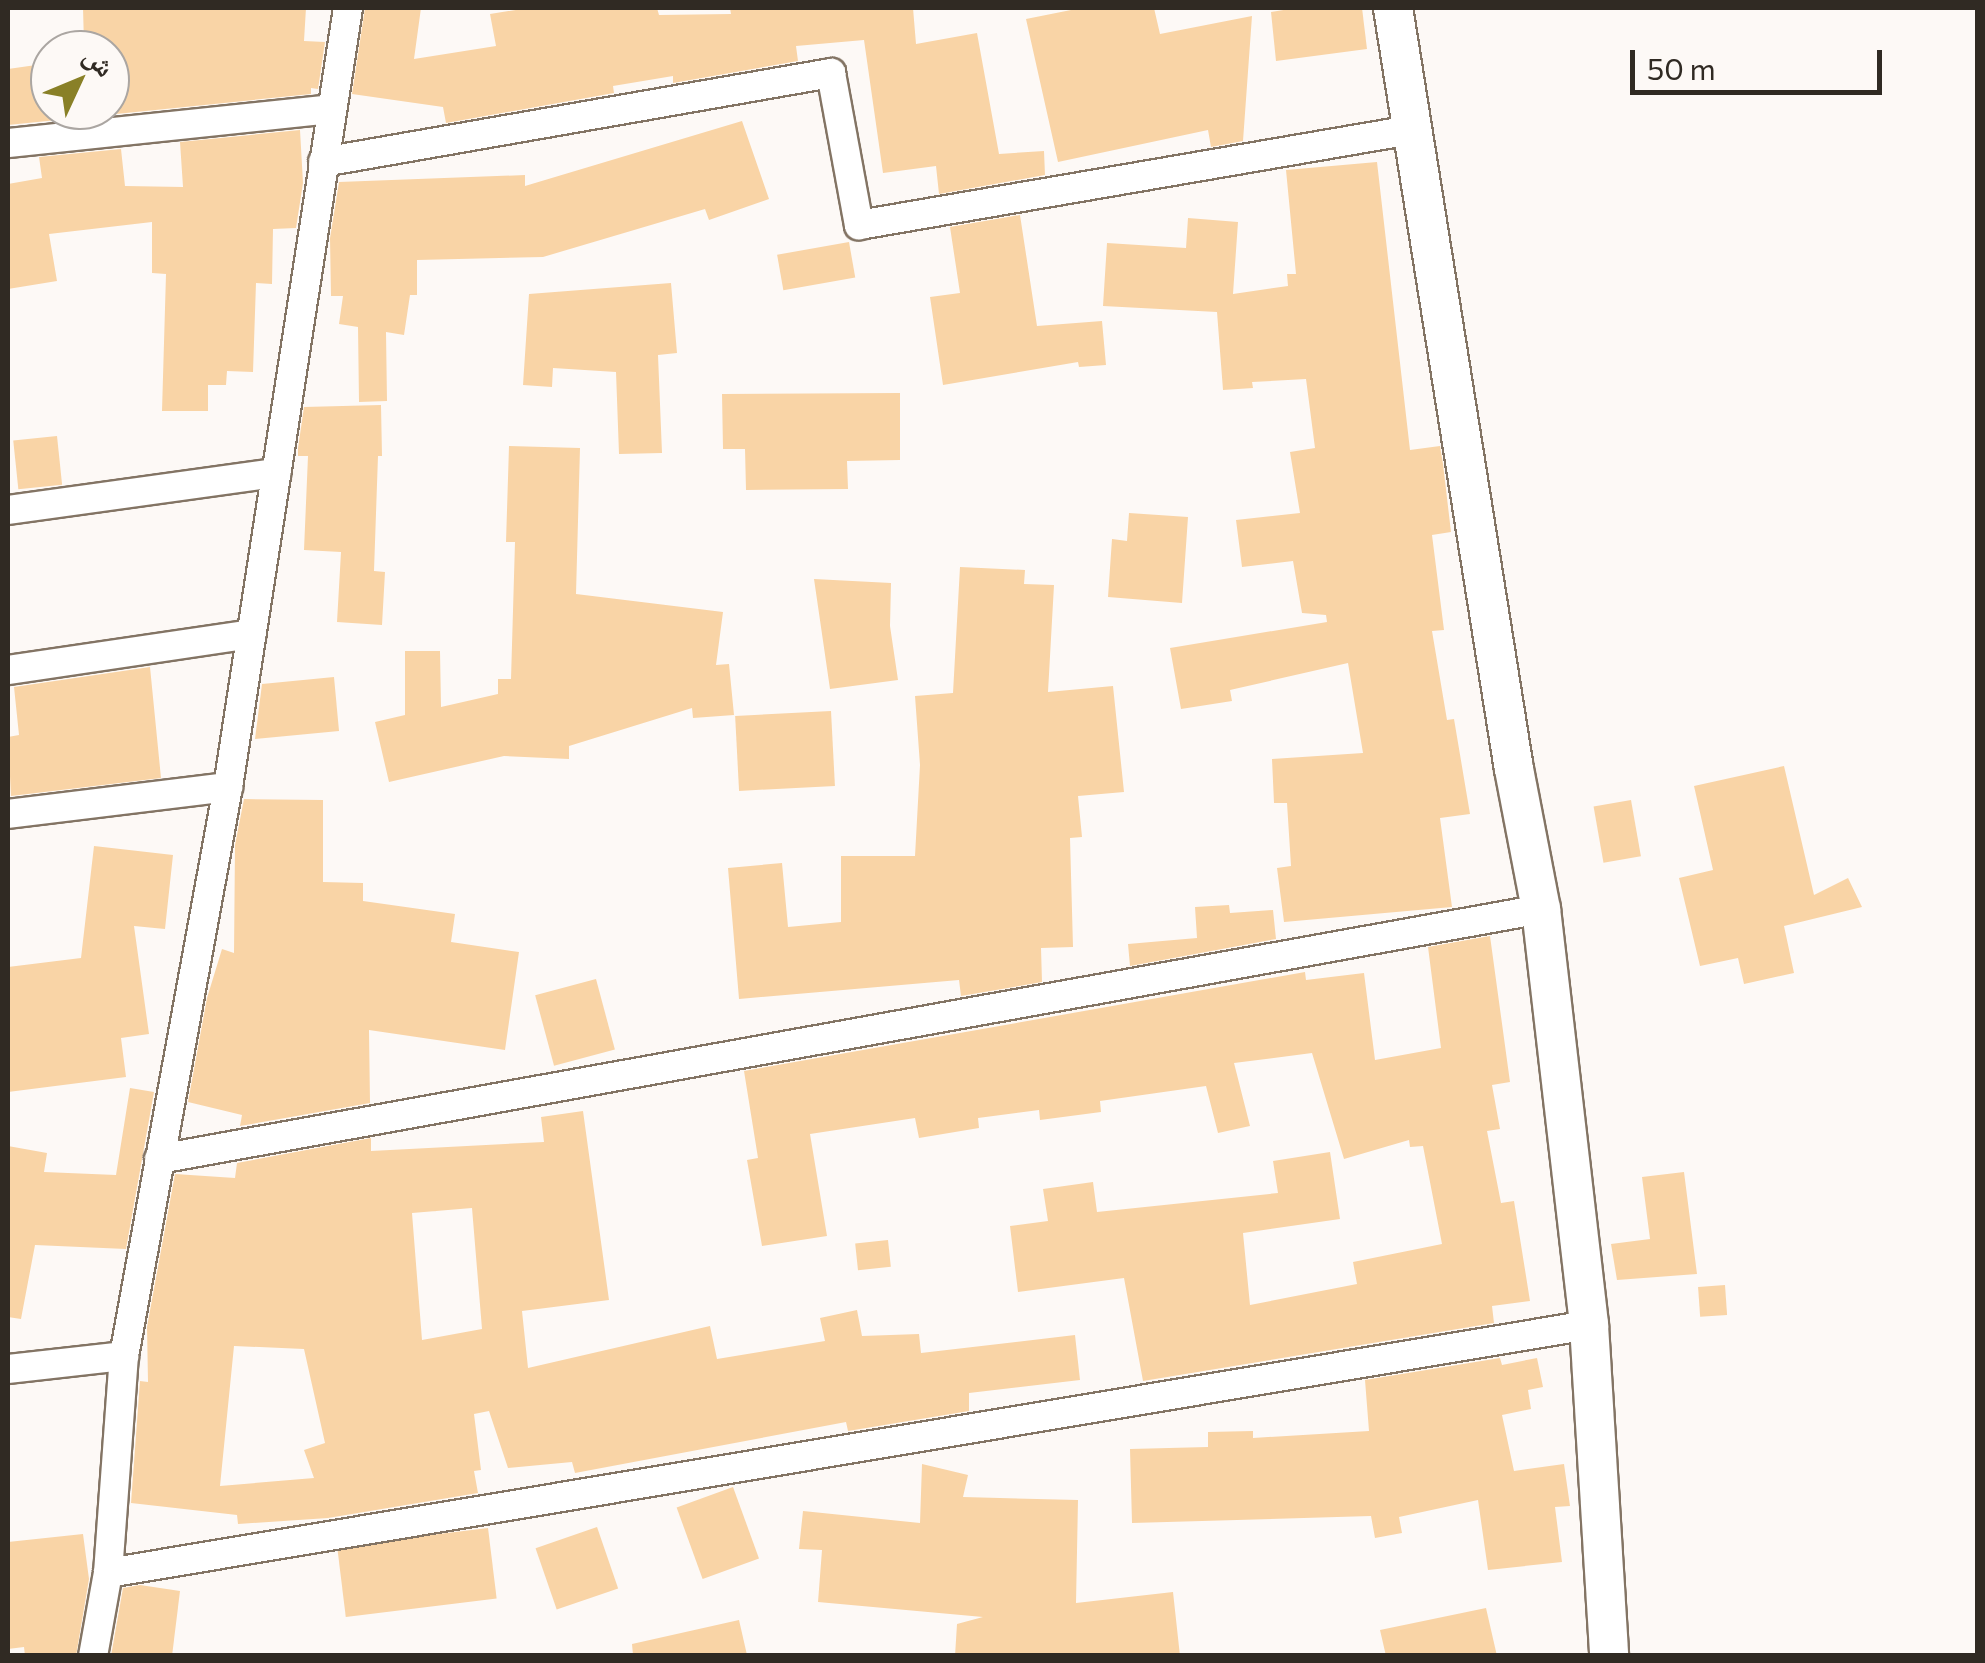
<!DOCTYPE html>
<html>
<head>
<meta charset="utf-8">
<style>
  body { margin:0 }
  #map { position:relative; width:1985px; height:1663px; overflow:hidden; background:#fdf9f6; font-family:Commissioner,"Noto Naskh Arabic",sans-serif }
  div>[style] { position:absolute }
  .building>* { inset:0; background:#f9d4a6; transform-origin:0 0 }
  .roads { filter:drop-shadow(2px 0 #837464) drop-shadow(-2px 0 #837464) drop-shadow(0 2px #837464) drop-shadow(0 -2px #837464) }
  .minor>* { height:28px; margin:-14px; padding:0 14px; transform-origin:14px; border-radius:14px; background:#fff }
  .secondary>* { height:38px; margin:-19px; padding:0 19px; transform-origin:19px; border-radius:19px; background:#fff }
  span { translate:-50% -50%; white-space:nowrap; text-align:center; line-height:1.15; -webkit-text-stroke:10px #fdf9f6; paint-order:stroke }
  .frame { position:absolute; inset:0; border:10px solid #302a23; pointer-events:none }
  .north { position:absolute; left:30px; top:30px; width:100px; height:100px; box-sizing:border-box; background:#fdf9f6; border:2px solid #aba6a2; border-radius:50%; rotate:46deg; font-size:28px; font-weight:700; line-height:40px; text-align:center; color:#302a23 }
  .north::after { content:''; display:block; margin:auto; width:35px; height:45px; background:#898027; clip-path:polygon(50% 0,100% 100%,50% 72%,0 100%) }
  .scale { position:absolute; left:1630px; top:50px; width:252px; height:45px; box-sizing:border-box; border:5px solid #302a23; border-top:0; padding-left:12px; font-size:30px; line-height:35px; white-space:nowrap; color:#302a23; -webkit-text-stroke:8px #fdf9f6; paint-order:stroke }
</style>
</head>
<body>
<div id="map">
  <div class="building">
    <div style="clip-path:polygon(83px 8px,306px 8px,304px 41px,325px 42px,318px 89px,311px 88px,311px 94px,8px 125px,8px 69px,50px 63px,50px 110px,110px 110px,110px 43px,84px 44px)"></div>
    <div style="clip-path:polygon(365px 8px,421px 8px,414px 59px,496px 46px,490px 14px,528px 8px,657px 8px,659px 15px,731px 14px,730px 8px,913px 8px,916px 44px,977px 33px,999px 154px,1044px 151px,1045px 175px,939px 194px,936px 166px,883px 173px,864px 40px,796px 46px,798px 61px,673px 83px,673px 76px,613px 86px,614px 93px,446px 123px,443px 107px,352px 94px)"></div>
    <div style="clip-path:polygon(1081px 8px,1154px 8px,1160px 34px,1252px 16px,1243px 141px,1211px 147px,1208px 130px,1058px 162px,1026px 19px)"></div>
    <div style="clip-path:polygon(1296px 8px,1362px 8px,1367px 49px,1276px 61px,1271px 12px)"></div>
    <div style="clip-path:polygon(742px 121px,769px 199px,709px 220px,705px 209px,543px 257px,417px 260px,417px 295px,410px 295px,404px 335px,386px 332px,387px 401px,359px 402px,358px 327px,339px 324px,343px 296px,331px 296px,330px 238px,339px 182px,525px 175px,525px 186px)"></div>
    <div style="clip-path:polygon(300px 130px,303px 183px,296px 228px,273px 229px,272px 284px,256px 283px,253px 372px,227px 371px,226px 385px,208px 385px,208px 411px,162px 411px,166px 274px,152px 273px,152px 222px,49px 234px,57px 281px,8px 289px,8px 184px,42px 178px,39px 157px,121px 149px,125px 186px,183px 187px,180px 142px)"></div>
    <div style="clip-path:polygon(1377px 162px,1410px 450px,1440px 446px,1443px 464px,1451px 532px,1432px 535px,1444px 630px,1432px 631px,1447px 720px,1454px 719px,1470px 814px,1440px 818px,1452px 907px,1284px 922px,1277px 868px,1291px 866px,1287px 803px,1274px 803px,1272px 759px,1363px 753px,1348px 663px,1230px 690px,1232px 701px,1181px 709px,1170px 648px,1327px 622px,1326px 615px,1302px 613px,1293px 561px,1242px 567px,1236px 520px,1300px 513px,1290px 452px,1315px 448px,1306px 379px,1252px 382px,1253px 388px,1223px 390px,1217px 312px,1103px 306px,1107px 243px,1186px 248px,1188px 218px,1238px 222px,1233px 294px,1288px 286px,1287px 274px,1296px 274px,1286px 170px)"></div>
    <div style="clip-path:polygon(1020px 215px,1037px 326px,1102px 321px,1106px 365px,1079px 367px,1078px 362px,943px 385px,930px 297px,960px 293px,950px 227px)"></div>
    <div style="left:849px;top:242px;width:36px;height:73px;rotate:80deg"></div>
    <div style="clip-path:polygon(671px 283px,677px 353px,658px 355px,662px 453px,619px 454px,616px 372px,553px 368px,552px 387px,523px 385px,529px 294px)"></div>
    <div style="clip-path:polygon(900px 393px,900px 460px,847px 461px,848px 489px,746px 490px,745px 449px,723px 449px,722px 394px)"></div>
    <div style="clip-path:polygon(381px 405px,382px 456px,378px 456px,374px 571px,385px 572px,382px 625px,337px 622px,341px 552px,304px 550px,308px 456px,298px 456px,298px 448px,304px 407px)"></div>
    <div style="left:57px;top:436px;width:49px;height:44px;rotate:84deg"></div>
    <div style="clip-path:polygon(509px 446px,580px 448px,576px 594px,723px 612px,716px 665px,729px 664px,734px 715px,693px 718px,692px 708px,569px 746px,569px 759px,504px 756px,389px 782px,375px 722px,405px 715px,405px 651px,440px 651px,441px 707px,498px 694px,498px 679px,511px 679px,515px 542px,506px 542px)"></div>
    <div style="clip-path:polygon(1129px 513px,1188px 517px,1182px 603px,1108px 597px,1112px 539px,1127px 541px)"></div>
    <div style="clip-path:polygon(960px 567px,1025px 570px,1024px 584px,1054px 585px,1048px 692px,1113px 686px,1124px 792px,1078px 796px,1082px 837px,1070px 838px,1073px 947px,1041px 948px,1042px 982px,961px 996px,959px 980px,739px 999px,728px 868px,782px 863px,788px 927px,841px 922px,841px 856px,915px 856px,920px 765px,915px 696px,953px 693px)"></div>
    <div style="clip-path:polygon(814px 579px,891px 583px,890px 626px,898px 680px,830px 689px)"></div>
    <div style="clip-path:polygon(150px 667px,161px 778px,11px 796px,8px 737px,19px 735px,14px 687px)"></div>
    <div style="clip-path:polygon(334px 677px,339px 731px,255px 739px,262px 684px)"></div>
    <div style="left:831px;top:711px;width:75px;height:96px;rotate:87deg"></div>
    <div style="clip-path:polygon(1784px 766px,1814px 895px,1848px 878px,1862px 907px,1784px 926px,1794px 973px,1744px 984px,1738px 958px,1700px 966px,1679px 878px,1713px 870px,1694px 786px)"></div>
    <div style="clip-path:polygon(244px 799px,323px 800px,323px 882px,363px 883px,363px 901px,455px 914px,451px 942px,519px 952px,505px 1050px,369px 1030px,370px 1103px,240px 1126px,242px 1115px,188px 1102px,207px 998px,222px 949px,234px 953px,235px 845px)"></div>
    <div style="left:1631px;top:800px;width:57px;height:38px;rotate:80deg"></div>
    <div style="clip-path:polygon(94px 846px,173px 855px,165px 929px,134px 926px,149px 1034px,121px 1038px,126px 1077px,8px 1092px,8px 967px,81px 958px)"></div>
    <div style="clip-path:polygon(1229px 905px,1230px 913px,1273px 910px,1276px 939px,1130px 966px,1128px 944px,1197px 938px,1195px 907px)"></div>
    <div style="clip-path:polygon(1490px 936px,1510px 1082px,1492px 1085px,1500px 1129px,1487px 1131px,1501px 1203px,1514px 1201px,1530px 1301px,1492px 1306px,1494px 1323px,1143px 1381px,1124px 1278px,1018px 1292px,1010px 1226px,1048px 1221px,1043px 1189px,1093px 1182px,1097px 1212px,1278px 1193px,1273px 1161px,1330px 1152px,1340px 1219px,1243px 1233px,1250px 1305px,1357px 1284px,1353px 1262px,1442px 1244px,1423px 1146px,1410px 1147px,1409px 1140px,1344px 1159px,1312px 1053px,1234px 1063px,1250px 1126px,1218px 1133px,1206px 1086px,1100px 1101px,1101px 1112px,1040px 1120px,1039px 1110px,978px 1118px,979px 1128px,919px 1138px,915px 1118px,810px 1134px,827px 1236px,762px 1246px,747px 1160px,758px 1158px,744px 1071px,1305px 972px,1306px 980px,1364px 973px,1375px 1060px,1441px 1048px,1428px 947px)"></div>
    <div style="left:596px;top:979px;width:73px;height:63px;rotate:75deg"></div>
    <div style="clip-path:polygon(130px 1088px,154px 1092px,126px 1249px,35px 1245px,21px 1319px,8px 1317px,8px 1146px,47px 1153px,44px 1172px,116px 1175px)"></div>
    <div style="clip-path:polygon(evenodd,583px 1111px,609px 1300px,522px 1311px,528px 1368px,710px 1326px,717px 1359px,825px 1341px,820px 1318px,857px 1310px,862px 1336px,919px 1334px,921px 1353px,1075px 1335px,1080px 1380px,969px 1393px,969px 1411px,848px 1431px,846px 1422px,575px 1473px,572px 1462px,508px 1468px,489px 1411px,474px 1414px,481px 1470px,474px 1471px,478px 1493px,328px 1518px,238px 1524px,237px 1515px,131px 1503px,140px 1381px,148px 1382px,147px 1327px,175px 1174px,235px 1178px,237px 1163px,371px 1138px,371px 1151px,544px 1142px,541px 1117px,583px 1111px,472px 1208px,482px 1329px,422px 1340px,412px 1213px,472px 1208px,583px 1111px,234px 1346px,304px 1349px,325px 1443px,304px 1450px,314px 1478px,220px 1486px,234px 1346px)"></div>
    <div style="clip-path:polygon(1684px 1172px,1697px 1274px,1617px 1280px,1611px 1244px,1650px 1239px,1642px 1177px)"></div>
    <div style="left:888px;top:1240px;width:27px;height:33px;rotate:84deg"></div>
    <div style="left:1725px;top:1285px;width:30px;height:27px;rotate:86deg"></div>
    <div style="clip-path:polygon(1500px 1358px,1502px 1365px,1537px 1358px,1543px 1387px,1528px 1390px,1531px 1409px,1502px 1415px,1514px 1471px,1564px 1464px,1570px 1506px,1555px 1507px,1562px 1562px,1488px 1570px,1478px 1500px,1399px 1517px,1402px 1533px,1375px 1538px,1371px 1516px,1132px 1523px,1130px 1449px,1208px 1447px,1208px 1432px,1253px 1431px,1253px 1438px,1369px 1431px,1365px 1380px)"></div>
    <div style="clip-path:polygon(922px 1464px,968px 1475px,963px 1497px,1078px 1500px,1076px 1603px,1173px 1592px,1180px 1656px,955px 1656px,957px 1624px,983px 1617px,818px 1602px,822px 1550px,799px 1549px,803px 1511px,920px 1523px)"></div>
    <div style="left:733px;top:1487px;width:76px;height:60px;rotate:70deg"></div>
    <div style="left:597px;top:1527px;width:65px;height:65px;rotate:71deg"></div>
    <div style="left:488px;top:1528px;width:71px;height:152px;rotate:83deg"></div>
    <div style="clip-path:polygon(83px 1534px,89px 1579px,76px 1656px,25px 1656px,24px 1647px,8px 1649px,8px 1542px)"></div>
    <div style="clip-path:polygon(140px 1585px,180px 1591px,172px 1656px,111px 1656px,123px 1588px)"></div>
    <div style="clip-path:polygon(1486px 1608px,1497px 1656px,1386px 1656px,1380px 1630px)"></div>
    <div style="clip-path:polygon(739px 1620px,747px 1655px,633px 1655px,632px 1644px)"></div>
  </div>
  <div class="roads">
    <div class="minor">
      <div style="left:8px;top:143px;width:325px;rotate:-6deg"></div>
      <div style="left:323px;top:162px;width:516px;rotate:-9.94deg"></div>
      <div style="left:831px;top:73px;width:155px;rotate:79.6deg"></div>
      <div style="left:859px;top:225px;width:560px;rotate:-9.77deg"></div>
      <div style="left:8px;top:510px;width:271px;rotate:-7.9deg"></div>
      <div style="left:8px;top:670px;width:246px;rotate:-8.4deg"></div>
      <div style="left:8px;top:814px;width:222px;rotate:-7deg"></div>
      <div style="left:159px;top:1159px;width:1404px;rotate:-10.25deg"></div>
      <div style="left:8px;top:1369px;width:117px;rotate:-6.4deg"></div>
      <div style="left:108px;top:1573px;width:1502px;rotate:-9.51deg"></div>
      <div style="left:93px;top:1656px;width:84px;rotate:-79.8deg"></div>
      <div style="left:108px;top:1573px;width:218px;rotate:-85.8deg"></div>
      <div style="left:124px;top:1356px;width:578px;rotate:-79.64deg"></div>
      <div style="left:228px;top:787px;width:788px;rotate:-81.24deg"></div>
    </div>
    <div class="secondary">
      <div style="left:1393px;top:8px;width:771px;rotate:80.97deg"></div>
      <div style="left:1514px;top:769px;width:143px;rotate:79.1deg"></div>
      <div style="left:1541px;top:909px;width:419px;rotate:83.4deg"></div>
      <div style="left:1589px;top:1325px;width:332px;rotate:86.5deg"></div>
    </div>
  </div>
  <div class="frame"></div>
  <div class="north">ش</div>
  <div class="scale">50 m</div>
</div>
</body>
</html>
